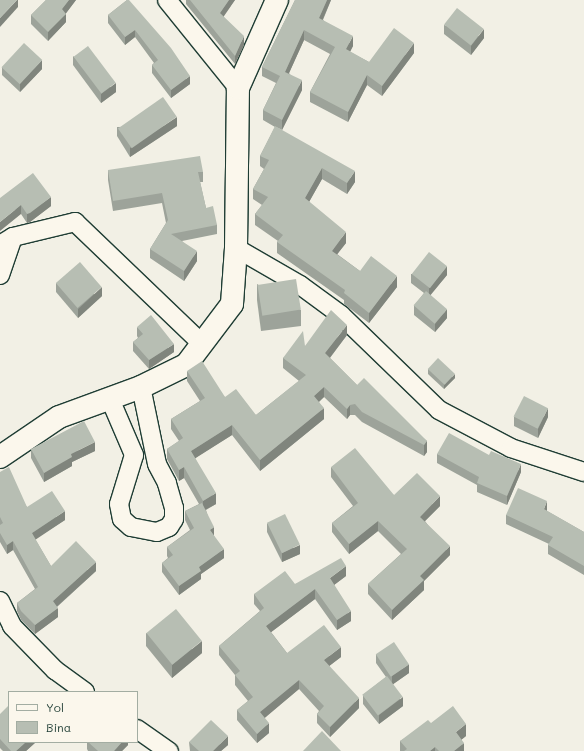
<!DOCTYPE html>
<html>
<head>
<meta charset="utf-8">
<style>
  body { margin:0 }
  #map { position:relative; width:584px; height:751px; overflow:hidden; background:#f2f0e5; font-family:Mali,sans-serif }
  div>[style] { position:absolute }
  .roads { filter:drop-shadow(1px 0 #1f3d34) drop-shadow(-1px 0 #1f3d34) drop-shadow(0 1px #1f3d34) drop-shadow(0 -1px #1f3d34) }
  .minor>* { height:18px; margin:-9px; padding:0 9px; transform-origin:9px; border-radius:9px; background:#fbf7ec }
  .tertiary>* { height:22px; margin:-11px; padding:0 11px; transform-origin:11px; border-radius:11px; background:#fbf7ec }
  .wall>* { inset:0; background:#9da39a }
  .shaded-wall>* { inset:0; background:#80857d }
  .building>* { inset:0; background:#b7beb3; transform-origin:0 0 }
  span { translate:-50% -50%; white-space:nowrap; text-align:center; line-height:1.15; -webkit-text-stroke:3px #fbf7ec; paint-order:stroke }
  .legend { position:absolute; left:8px; top:691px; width:130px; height:52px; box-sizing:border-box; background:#fbf7ec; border:1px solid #a3ada2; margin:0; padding:5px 7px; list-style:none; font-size:12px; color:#1f3d34 }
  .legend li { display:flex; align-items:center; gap:8px; height:20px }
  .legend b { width:20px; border:1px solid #a3ada2 }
</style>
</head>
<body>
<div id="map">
  <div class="roads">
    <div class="minor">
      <div style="left:167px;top:0;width:113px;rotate:51.1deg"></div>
      <div style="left:0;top:245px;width:15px;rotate:-32deg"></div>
      <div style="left:13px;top:237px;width:64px;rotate:-13.6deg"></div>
      <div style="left:75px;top:222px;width:176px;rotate:43.8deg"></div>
      <div style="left:236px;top:248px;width:74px;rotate:30deg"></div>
      <div style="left:300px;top:285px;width:51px;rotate:36.2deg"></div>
      <div style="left:341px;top:315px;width:136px;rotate:44.1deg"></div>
      <div style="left:439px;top:410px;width:81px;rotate:27.8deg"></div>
      <div style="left:511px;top:448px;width:77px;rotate:18.2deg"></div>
      <div style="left:0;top:275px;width:40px;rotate:-71.1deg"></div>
      <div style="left:110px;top:399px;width:61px;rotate:66.8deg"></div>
      <div style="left:134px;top:455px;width:51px;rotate:107deg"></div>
      <div style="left:119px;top:504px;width:15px;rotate:79deg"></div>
      <div style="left:122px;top:519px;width:12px;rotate:42deg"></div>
      <div style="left:131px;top:527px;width:26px;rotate:11deg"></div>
      <div style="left:157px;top:532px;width:13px;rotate:-23deg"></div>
      <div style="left:169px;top:527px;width:9px;rotate:-58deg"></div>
      <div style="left:174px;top:519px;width:11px;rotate:-90deg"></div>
      <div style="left:174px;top:508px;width:26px;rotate:-106deg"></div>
      <div style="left:167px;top:483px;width:21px;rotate:-118deg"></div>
      <div style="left:157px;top:464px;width:79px;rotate:-101.7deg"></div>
      <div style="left:0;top:601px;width:28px;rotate:64deg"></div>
      <div style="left:12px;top:626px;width:62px;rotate:45.7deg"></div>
      <div style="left:55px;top:670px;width:37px;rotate:36deg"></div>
      <div style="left:137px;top:729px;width:39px;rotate:35deg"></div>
    </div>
    <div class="tertiary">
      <div style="left:0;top:457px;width:71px;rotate:-34.1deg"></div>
      <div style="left:59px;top:417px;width:87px;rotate:-20.1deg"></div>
      <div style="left:141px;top:387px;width:50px;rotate:-26.1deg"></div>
      <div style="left:186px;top:365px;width:76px;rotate:-53deg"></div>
      <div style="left:232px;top:304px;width:56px;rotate:-85.9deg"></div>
      <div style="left:236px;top:248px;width:160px;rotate:-89.3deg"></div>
      <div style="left:238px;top:88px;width:96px;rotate:-66.1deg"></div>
    </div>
  </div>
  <div class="wall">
    <div style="clip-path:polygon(46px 0,76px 0,66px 13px,66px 22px,48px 41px,31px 24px,31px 15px)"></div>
    <div style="clip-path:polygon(127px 0,190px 84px,171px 98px,152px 73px,152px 65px,154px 63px,135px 37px,125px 45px,108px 23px,108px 15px)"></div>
    <div style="clip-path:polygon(186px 0,235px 0,223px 16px,244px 45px,235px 64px,186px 4px)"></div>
    <div style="clip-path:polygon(295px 0,331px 0,323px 20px,353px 46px,350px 52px,369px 62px,414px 53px,382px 96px,367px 85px,348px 122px,310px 102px,310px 92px,330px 54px,304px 40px,289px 73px,302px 90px,282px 130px,276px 127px,355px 182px,347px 194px,322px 179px,309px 202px,346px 243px,337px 254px,360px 271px,397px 287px,369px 323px,344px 304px,344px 300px,277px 253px,277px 242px,278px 241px,255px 225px,255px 214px,262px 205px,253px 199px,253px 189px,264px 169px,260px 166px,260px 156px,275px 127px,263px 120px,263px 110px,276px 83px,262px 76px,262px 67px)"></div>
    <div style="clip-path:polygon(444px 25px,484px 38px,471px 55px,444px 34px)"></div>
    <div style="clip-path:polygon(73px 56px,116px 92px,101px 103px,73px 65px)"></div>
    <div style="clip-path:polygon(2px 67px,42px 69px,20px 92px,2px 75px)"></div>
    <div style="clip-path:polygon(177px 126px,130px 157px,117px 136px,117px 127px)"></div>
    <div style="clip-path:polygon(108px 170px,203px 172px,203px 182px,200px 182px,206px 208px,217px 225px,217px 234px,182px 241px,197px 261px,184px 281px,150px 258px,150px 249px,166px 223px,162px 203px,113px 211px,108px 180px)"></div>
    <div style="clip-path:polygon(0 198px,51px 206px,30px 222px,27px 223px,21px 214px)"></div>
    <div style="clip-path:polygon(411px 274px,447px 275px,430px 295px,447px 318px,435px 332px,414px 315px,414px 306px,424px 293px,411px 283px)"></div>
    <div style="clip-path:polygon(56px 283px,102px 296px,78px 318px,56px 292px)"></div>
    <div style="clip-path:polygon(257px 284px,301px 310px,301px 326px,261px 331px,257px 300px)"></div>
    <div style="clip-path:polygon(137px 327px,174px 352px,149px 369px,133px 351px,133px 342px,138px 338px,137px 336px)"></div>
    <div style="clip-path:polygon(347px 335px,330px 358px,357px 385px,427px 441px,427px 452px,424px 456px,362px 422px,355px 415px,350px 415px,347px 419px,324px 397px,319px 402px,324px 419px,260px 471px,232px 435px,195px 458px,216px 504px,206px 510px,214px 536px,224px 558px,201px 574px,201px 579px,179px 595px,162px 572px,162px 563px,168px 558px,167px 556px,167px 547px,190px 530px,185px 520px,185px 511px,199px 504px,184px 478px,179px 481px,167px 459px,167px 449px,179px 441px,171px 429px,171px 419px,200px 401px,187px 381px,187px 371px,225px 397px,256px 415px,299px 381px,283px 368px,283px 358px,305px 346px)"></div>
    <div style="clip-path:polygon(428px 369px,455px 378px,444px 389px,428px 374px)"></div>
    <div style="clip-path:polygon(514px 417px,548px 417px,538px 438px,514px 426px)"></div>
    <div style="clip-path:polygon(31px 449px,95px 451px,72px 462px,72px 466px,44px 482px,31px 458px)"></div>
    <div style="clip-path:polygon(437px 454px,521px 472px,507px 505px,477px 492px,477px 485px,437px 463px)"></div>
    <div style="clip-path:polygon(331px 467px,394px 495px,440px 506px,425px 521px,450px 555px,424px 581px,424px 590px,392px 620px,368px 594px,368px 584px,401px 554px,378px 531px,349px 554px,332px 532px,332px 523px,353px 506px,331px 477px)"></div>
    <div style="clip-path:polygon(0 472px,27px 507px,65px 520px,35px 539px,51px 566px,96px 571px,57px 607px,58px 617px,35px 634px,21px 620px,17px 611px,17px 603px,35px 589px,13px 550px,7px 554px,0 542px)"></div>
    <div style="clip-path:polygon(547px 510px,547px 511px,584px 532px,584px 575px,548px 554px,548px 545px,549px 544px,506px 524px,506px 515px)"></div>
    <div style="clip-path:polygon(267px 523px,300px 554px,282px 562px,267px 532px)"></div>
    <div style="clip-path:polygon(346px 576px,334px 585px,351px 621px,337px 630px,315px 599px,271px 632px,287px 653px,341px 657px,329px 666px,359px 708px,330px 737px,317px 723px,317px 714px,319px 711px,299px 689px,264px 718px,269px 733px,257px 743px,237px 720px,237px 710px,248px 701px,235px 685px,235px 675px,219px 655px,219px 646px,260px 611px,254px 604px,254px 594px,295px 584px)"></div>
    <div style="clip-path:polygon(146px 633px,202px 653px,172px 678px,146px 646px)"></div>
    <div style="clip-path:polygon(376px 654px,409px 673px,393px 684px,403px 706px,379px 724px,363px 704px,363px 695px,386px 677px,376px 663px)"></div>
    <div style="clip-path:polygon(0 714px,9px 742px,36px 742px,26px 751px,3px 751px,0 748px)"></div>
    <div style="clip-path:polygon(431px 723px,466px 736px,461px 740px,464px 751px,400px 751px,400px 741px)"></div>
    <div style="clip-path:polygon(87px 742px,128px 742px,128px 745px,122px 751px,88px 751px,87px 749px)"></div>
    <div style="clip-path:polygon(189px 742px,228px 745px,221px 751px,190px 751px)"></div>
  </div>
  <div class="shaded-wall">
    <div style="clip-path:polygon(17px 0,18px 0,18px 7px,0 27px,0 18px)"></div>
    <div style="clip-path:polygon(69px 0,76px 0,64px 16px,66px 14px,66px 22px,48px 41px,48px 32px,62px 9px)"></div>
    <div style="clip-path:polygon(229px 0,235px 0,220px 22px,220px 13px)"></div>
    <div style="clip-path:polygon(327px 0,331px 0,319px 28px,319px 18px)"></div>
    <div style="clip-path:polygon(484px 29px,484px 38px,471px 55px,471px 46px)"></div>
    <div style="clip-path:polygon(135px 30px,135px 37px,125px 45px,125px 37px)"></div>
    <div style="clip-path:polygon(304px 30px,304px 40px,285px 82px,285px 72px)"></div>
    <div style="clip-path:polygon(244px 36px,244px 45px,235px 64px,235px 56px)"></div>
    <div style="clip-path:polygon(353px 36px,353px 46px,346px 59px,346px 49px)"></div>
    <div style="clip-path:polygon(414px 43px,414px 53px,382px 96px,382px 86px)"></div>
    <div style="clip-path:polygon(42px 60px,42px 69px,20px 92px,20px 83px)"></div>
    <div style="clip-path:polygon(367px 75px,367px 85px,348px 122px,348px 112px)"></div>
    <div style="clip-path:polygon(190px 76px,190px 84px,171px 98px,171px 90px)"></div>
    <div style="clip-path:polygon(302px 80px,302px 90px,282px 130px,282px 120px)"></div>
    <div style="clip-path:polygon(116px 83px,116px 92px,101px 103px,101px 94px)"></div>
    <div style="clip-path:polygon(177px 117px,177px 126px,130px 157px,130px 148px)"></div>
    <div style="clip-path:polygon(322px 168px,322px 179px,305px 209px,305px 198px)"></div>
    <div style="clip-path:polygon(355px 171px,355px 182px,347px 194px,347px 183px)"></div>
    <div style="clip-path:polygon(51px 197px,51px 206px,30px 222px,27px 223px,27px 214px)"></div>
    <div style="clip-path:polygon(21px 205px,21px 214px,0 231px,0 222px)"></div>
    <div style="clip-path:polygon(346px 232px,346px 243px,332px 261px,332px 251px)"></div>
    <div style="clip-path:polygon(197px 251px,197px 261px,184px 281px,184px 271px)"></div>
    <div style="clip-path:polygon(447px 266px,447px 275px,429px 297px,429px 288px)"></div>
    <div style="clip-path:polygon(397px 276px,397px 287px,369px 323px,369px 313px)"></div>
    <div style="clip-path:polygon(102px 287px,102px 296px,78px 318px,78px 309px)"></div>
    <div style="clip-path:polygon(447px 309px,447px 318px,435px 332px,435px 324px)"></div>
    <div style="clip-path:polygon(347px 325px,347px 335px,325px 364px,325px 353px)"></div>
    <div style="clip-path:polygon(174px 344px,174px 352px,149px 369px,149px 360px)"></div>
    <div style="clip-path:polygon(455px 374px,455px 378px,444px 389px,444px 385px)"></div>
    <div style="clip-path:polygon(324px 387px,324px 397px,314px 406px,314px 396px)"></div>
    <div style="clip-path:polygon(350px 405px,350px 415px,347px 419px,347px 409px)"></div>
    <div style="clip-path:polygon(324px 408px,324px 419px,260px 471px,260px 460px)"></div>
    <div style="clip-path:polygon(548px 408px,548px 417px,538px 438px,538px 429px)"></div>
    <div style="clip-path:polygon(232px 425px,232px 435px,191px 461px,191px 451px)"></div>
    <div style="clip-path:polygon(427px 441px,427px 452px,424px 456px,424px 445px)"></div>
    <div style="clip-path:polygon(95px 442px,95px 451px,72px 462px,72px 466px,44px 482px,44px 473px,71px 454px)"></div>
    <div style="clip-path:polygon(521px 464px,521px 472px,507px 505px,507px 496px)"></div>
    <div style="clip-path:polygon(184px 467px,184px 478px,179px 481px,179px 470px)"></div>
    <div style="clip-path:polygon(216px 493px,216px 504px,203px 511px,203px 501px)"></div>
    <div style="clip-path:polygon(440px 496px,440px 506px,420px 526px,420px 517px)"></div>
    <div style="clip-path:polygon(547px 501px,547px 510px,544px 518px,544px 509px)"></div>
    <div style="clip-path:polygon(65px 511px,65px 520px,32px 542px,32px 533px)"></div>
    <div style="clip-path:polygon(378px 521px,378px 531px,349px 554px,349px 544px)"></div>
    <div style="clip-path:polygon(214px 527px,214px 536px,210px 530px)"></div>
    <div style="clip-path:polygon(13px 541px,13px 550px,7px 554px,7px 545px)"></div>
    <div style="clip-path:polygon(300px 545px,300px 554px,282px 562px,282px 553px)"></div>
    <div style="clip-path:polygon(450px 546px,450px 555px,424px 581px,424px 590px,392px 620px,392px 610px,420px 576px)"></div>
    <div style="clip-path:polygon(224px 549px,224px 558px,201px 574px,201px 579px,179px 595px,179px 586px,199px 567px)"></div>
    <div style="clip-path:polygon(96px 562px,96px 571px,53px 610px,53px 601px)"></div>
    <div style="clip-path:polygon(346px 566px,346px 576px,330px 588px,330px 578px)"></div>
    <div style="clip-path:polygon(315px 589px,315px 599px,266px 636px,266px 626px)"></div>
    <div style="clip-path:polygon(58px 608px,58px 617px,35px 634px,35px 625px)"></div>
    <div style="clip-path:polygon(351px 611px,351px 621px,337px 630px,337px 620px)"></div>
    <div style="clip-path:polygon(202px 641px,202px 653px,172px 678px,172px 665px)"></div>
    <div style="clip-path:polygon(341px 647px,341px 657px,324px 670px,324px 660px)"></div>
    <div style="clip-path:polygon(409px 664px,409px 673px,392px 685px,392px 676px)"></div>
    <div style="clip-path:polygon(299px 680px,299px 689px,260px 722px,260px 712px)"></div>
    <div style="clip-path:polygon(403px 697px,403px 706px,379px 724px,379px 715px)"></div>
    <div style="clip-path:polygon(359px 698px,359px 708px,330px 737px,330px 727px)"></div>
    <div style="clip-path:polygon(269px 723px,269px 733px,257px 743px,257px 734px)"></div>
    <div style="clip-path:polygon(466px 724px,466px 736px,456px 744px,456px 732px)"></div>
    <div style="clip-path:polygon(228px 736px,228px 745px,221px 751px,213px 751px)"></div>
    <div style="clip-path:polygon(26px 742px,36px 742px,26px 751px,16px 751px)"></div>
    <div style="clip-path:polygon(122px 742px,128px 742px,128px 745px,122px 751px,114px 751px)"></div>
    <div style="clip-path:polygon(464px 743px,464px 751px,454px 751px)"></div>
    <div style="clip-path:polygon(435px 747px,435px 751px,430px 751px)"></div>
  </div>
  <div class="building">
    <div style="clip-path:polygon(0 0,17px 0,0 18px)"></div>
    <div style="clip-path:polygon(46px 0,69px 0,62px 9px,66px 14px,48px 32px,31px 15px)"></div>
    <div style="clip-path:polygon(127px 0,129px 0,171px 48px,190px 76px,171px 90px,152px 65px,158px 60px,135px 30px,125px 37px,108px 15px)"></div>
    <div style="clip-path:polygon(190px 0,229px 0,220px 13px,244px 36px,235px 56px)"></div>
    <div style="clip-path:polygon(295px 0,327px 0,319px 18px,353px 36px,346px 49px,369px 62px,394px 28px,414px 43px,382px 86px,367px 75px,348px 112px,310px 92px,335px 47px,304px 30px,285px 72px,302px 80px,282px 120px,263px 110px,280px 76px,262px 67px)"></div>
    <div style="left:457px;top:8px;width:34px;height:21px;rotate:38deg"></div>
    <div style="left:24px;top:43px;width:25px;height:33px;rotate:43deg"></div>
    <div style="left:88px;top:46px;width:46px;height:18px;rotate:53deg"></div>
    <div style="left:163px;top:97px;width:24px;height:55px;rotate:55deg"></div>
    <div style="clip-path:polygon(275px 126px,355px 171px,347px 183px,322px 168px,305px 198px,346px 232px,332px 251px,360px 271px,371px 256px,397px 276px,369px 313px,344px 293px,345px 290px,277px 242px,283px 235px,255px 214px,268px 197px,253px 189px,269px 160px,260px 156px)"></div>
    <div style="clip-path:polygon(200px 156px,203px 172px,198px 172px,206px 208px,213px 206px,217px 225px,171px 234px,197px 251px,184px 271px,150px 249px,168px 220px,162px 193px,113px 201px,108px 170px)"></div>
    <div style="clip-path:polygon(33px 173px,51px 197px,30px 213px,27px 214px,21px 205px,0 222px,0 198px)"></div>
    <div style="left:429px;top:252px;width:23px;height:28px;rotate:38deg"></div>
    <div style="left:80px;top:262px;width:33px;height:32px;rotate:49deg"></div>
    <div style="left:296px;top:279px;width:31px;height:39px;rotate:81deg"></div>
    <div style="left:426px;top:291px;width:28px;height:19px;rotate:41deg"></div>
    <div style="clip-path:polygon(331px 310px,347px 325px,325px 353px,357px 385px,364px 378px,427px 441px,424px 445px,362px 412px,355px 404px,350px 405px,347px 409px,324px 387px,314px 396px,324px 408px,260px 460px,232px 425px,191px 451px,216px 493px,203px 501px,184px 467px,179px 470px,167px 449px,183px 438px,171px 419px,205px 398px,187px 371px,202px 361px,225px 397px,236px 389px,256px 415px,306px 375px,283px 358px,303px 331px,305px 346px)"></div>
    <div style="clip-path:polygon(151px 315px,174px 344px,149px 360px,133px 342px,143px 334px,137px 327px)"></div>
    <div style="left:438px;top:358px;width:23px;height:15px;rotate:43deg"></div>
    <div style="left:524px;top:396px;width:27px;height:23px;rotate:27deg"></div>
    <div style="clip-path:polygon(84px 421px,95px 442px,71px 454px,72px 457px,44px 473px,31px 449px)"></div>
    <div style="clip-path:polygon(449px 433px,489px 455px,491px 451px,521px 464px,507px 496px,477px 483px,479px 477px,437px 454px)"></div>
    <div style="clip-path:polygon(355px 448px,394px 495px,417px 473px,440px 496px,420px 517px,450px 546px,420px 576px,424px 580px,392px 610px,368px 584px,407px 549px,378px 521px,349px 544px,332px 523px,358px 503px,331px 467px)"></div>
    <div style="clip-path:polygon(9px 467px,27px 507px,52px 491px,65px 511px,32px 533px,51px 566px,76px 541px,96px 562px,53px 601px,58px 608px,35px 625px,21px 611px,17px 603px,38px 587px,13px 541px,7px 545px,0 533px,0 525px,3px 523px,0 517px,0 472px)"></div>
    <div style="clip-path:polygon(518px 488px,547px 501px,544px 509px,584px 532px,584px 566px,548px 545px,553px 537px,506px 515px)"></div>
    <div style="clip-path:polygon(202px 503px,214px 527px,210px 530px,224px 549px,199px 567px,201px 571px,179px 586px,162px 563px,173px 555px,167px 547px,194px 528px,185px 511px)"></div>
    <div style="left:285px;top:514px;width:34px;height:20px;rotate:64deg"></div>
    <div style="clip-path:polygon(341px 558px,346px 566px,330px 578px,351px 611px,337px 620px,315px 589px,266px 626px,287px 653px,324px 625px,341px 647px,324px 660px,359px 698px,330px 727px,317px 714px,324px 706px,299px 680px,260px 712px,269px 723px,257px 734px,237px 710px,253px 697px,235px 675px,240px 671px,219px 646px,264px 608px,254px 594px,285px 571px,295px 584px)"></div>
    <div style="left:176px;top:609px;width:41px;height:38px;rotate:51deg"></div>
    <div style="left:394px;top:642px;width:27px;height:22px;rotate:56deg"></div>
    <div style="left:387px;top:676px;width:26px;height:31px;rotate:53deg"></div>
    <div style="clip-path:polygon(9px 705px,9px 742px,26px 742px,16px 751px,11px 751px,0 739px,0 714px)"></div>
    <div style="clip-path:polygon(453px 706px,466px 724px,456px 732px,464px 743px,454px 751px,439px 751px,435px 747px,430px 751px,404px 751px,407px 749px,400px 741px,428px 720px,431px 723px)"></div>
    <div style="clip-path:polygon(211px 720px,228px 736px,213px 751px,199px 751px,189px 742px)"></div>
    <div style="clip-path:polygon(322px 731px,341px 751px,303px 751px)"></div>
    <div style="clip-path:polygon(88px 742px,122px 742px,114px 751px,98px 751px)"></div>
  </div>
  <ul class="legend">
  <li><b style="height:5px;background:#fbf7ec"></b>Yol</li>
  <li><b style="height:11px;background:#b7beb3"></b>Bina</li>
  </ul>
</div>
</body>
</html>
